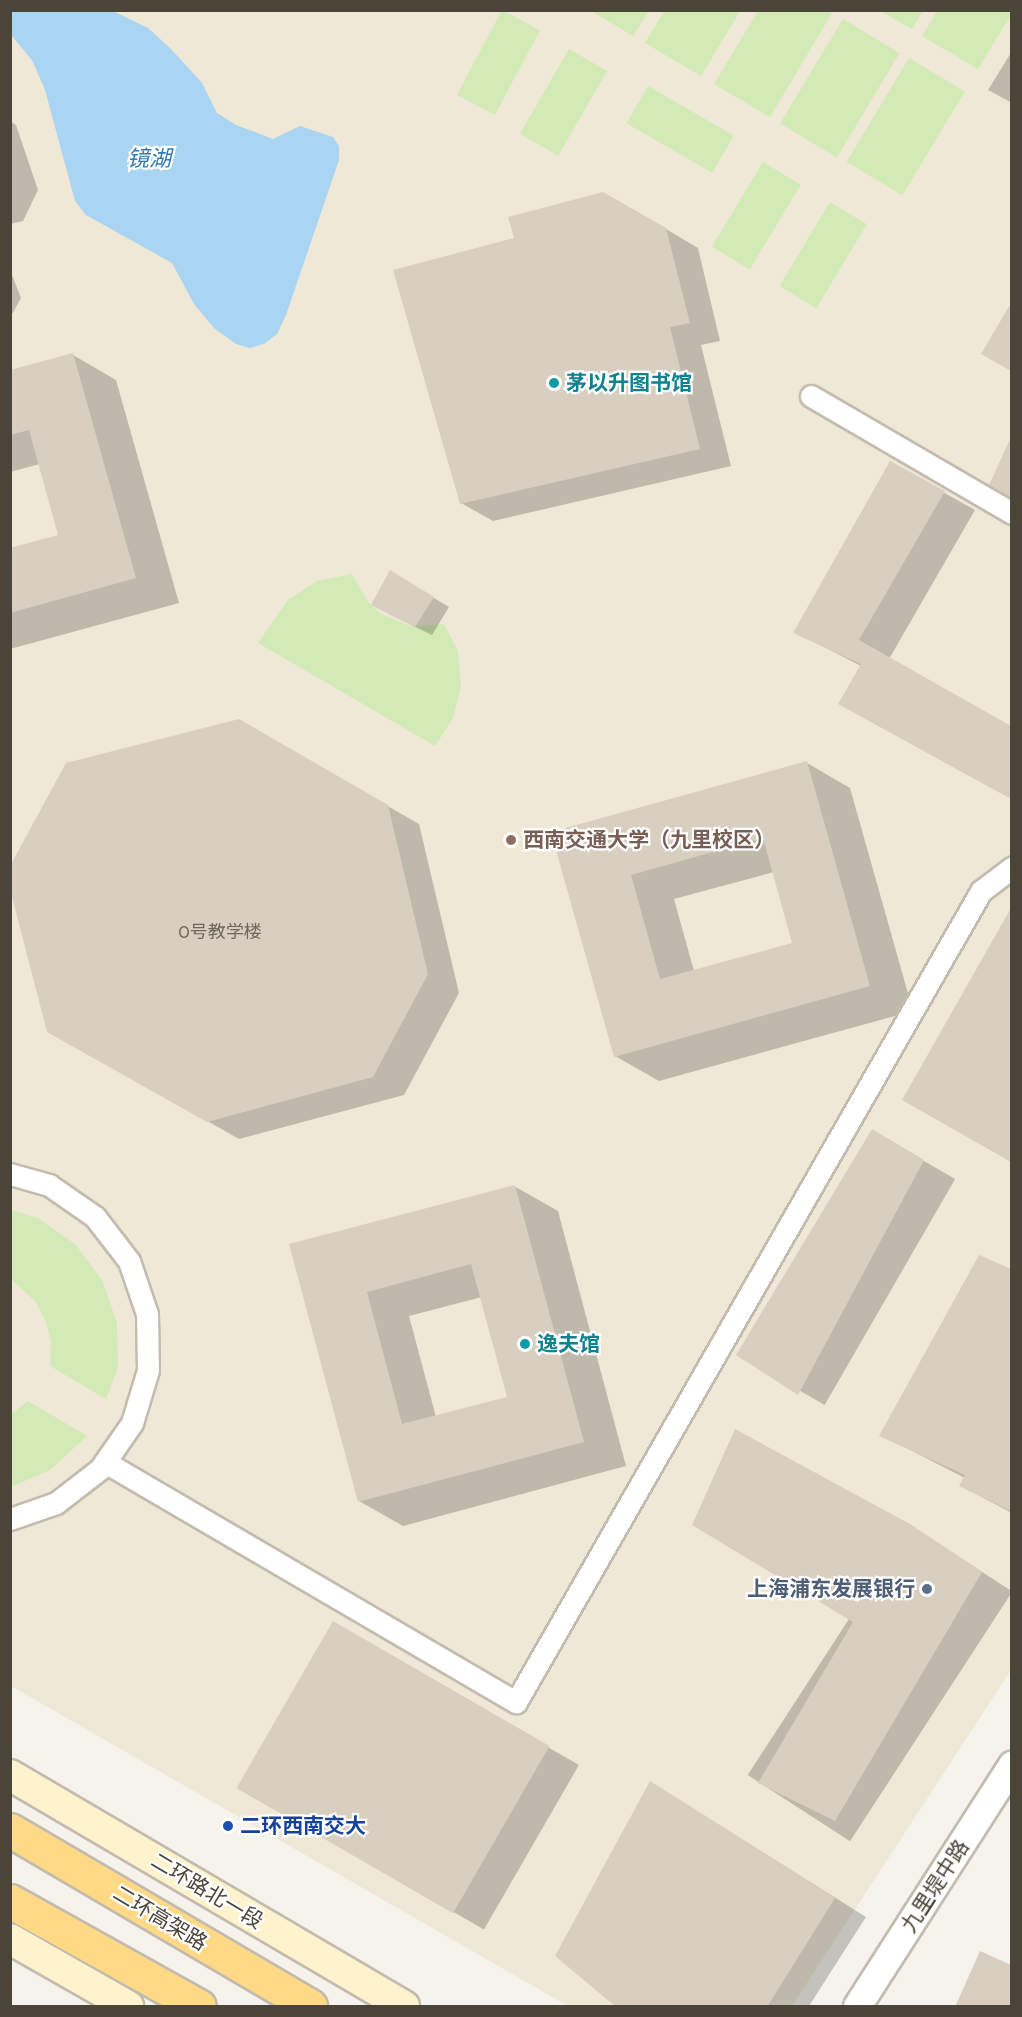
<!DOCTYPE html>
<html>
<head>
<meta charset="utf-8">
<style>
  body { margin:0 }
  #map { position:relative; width:1022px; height:2017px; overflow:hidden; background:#f6f3ec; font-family:Figtree,"Noto Sans SC",sans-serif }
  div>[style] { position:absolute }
  .education>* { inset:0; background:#efe8d6 }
  .green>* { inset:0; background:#d2eab5; transform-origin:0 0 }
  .water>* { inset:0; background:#a9d4f2 }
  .shadow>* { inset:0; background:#0003; transform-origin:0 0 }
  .building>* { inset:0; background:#d8cfc1; transform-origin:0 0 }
  .roads { filter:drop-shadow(2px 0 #c2bbae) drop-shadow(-2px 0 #c2bbae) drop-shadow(0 2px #c2bbae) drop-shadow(0 -2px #c2bbae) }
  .minor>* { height:21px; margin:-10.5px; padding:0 10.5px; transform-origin:10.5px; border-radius:10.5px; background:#fff }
  .tertiary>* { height:27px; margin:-13.5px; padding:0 13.5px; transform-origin:13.5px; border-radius:13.5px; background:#fff }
  .secondary>* { height:30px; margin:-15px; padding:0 15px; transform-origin:15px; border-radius:15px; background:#fff3cd }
  .trunk>* { height:33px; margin:-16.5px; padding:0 16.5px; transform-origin:16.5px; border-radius:16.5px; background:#ffd985 }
  .dots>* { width:16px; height:16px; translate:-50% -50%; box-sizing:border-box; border:3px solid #fff; border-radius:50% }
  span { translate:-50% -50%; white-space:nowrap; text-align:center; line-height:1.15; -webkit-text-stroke:4.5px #fff; paint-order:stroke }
  .number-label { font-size:18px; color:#6e675b }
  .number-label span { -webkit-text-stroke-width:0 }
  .culture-label { font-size:21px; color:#0d838f; font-weight:700 }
  .left { translate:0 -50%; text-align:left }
  .education-label { font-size:21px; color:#785e54; font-weight:700 }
  .service-label { font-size:21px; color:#4e5e75; font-weight:700 }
  .right { translate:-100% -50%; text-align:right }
  .transit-label { font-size:21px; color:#164399; font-weight:700 }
  .street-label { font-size:21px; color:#4b4439 }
  .water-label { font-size:22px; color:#2e7ab2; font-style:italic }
  .frame { position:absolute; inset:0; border:12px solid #4b4439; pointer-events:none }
</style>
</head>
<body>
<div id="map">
  <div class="education">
    <div style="clip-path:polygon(11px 11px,1011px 11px,1011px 1670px,792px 2006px,568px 2006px,11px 1686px)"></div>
  </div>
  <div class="green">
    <div style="left:502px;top:10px;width:43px;height:96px;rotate:28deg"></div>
    <div style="clip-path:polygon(665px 10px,740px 10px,740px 11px,701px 76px,645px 43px)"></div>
    <div style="clip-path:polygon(591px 11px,649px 11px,633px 36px)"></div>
    <div style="clip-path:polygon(828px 11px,832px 13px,770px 117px,714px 84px,758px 11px)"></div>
    <div style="clip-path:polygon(880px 11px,923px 11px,912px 29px)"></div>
    <div style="clip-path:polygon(937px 11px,1011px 10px,1012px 13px,978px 69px,922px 36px)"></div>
    <div style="left:843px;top:19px;width:66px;height:122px;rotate:31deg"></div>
    <div style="left:569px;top:49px;width:44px;height:98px;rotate:30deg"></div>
    <div style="left:909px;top:58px;width:65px;height:121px;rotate:31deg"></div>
    <div style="left:648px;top:86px;width:99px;height:43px;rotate:30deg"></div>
    <div style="left:763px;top:162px;width:44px;height:99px;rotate:31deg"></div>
    <div style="left:830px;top:202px;width:43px;height:98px;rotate:31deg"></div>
    <div style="clip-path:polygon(352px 574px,368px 602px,381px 614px,411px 626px,444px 624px,458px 651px,461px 686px,453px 718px,435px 746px,258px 643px,288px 600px,317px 581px)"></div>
    <div style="clip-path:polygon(11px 1210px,38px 1218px,75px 1244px,102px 1280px,117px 1323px,118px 1368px,106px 1399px,50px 1366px,51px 1342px,46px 1322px,36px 1302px,11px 1279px)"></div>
    <div style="clip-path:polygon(28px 1401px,87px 1436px,50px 1470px,11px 1487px,11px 1414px)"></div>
  </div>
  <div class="water">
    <div style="clip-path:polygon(111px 10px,148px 28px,171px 49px,202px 83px,217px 113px,236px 125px,273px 139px,300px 126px,333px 137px,339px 146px,339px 160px,286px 315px,277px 334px,264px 344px,250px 348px,236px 344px,214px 328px,194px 304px,172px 263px,86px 215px,75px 201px,45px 90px,32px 60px,11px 35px,11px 11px)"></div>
  </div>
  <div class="shadow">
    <div style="clip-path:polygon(1012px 51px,1012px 103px,988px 90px)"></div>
    <div style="clip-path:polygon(10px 121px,16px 125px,38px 190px,23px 221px,10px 224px)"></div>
    <div style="clip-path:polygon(666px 229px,698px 248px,720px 341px,701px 345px,731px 466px,493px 521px,461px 503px)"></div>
    <div style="clip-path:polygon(10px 270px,21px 298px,10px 318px)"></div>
    <div style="clip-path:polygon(1012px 306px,1012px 369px,984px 353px)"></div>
    <div style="clip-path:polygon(73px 355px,116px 380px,179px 603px,10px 649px,10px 549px,60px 536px,40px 464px,10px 472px,10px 372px)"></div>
    <div style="clip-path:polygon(1012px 440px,1012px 496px,991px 484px)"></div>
    <div style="clip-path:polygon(891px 463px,975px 510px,889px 659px,1012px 728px,1012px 798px,872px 721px,861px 666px,795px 632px)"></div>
    <div style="clip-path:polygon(406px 581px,449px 607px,432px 635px,389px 614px)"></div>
    <div style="clip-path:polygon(239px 721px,419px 824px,459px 993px,404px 1095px,239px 1139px,49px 1031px)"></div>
    <div style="clip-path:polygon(evenodd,807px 763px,850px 788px,913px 1011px,659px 1081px,615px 1056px,552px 833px,807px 763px,774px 872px,794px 944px,694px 971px,674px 899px,774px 872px)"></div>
    <div style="clip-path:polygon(1012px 911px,1012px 1161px,904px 1099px)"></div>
    <div style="left:872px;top:1131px;width:96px;height:261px;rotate:30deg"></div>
    <div style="clip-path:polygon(evenodd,514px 1186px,558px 1211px,626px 1466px,403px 1526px,359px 1501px,291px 1246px,514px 1186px,482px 1297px,509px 1398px,436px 1417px,409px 1316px,482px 1297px)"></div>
    <div style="clip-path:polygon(980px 1257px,1012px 1271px,1012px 1513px,961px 1486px,965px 1478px,881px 1435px)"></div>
    <div style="left:910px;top:1525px;width:122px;height:298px;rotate:33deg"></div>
    <div style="left:333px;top:1623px;width:284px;height:190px;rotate:30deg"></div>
    <div style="clip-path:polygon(681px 1801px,866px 1917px,809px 2006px,618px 2006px)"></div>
    <div style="clip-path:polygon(981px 1953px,1012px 1966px,1012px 2006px,957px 2006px)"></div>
  </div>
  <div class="building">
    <div style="clip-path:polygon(603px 192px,666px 228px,690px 323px,670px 327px,700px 449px,460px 504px,393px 270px,514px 238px,508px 217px)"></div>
    <div style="clip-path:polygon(1011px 303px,1011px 371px,981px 354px)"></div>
    <div style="clip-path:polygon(73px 353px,136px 578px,10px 613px,10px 548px,58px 535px,29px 430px,10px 435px,10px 370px)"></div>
    <div style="clip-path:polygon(1011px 437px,1011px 498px,989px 485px)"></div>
    <div style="clip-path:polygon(890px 461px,945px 491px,859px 640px,1011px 726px,1011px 799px,838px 704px,861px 664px,793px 633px)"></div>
    <div style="clip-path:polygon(390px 570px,434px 597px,415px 627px,371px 605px)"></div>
    <div style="clip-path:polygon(239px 719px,388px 805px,428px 974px,373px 1077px,207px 1122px,47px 1032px,10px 889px,10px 866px,66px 763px)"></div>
    <div style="clip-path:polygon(evenodd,807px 761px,870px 986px,614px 1057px,551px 832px,807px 761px,763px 838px,792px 943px,660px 979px,631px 875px,763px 838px)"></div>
    <div style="clip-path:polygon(1011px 908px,1011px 1162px,902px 1100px)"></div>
    <div style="clip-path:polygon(872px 1129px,924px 1160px,798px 1395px,736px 1355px)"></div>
    <div style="clip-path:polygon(evenodd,515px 1185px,584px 1442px,358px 1502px,289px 1244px,515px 1185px,471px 1264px,507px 1397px,402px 1424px,367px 1292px,471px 1264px)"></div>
    <div style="clip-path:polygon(979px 1255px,1011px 1269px,1011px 1511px,959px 1486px,965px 1475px,879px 1436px)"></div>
    <div style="clip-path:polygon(735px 1429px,910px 1524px,982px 1572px,835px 1821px,758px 1783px,853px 1622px,692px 1525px)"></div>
    <div style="left:333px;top:1621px;width:250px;height:193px;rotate:30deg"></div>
    <div style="clip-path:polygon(650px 1781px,835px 1898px,767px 2007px,616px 2007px,555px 1956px)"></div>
    <div style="clip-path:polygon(980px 1951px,1011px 1965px,1011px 2007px,955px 2007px)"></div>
  </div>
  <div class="roads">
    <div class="minor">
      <div style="left:811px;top:396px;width:233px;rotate:30.2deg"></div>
      <div style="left:10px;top:1174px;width:41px;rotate:15.8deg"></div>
      <div style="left:49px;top:1185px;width:56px;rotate:34.8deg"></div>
      <div style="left:95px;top:1217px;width:56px;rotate:52.3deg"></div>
      <div style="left:129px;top:1261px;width:56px;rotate:71.2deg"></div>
      <div style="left:147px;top:1314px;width:56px;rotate:89deg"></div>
      <div style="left:148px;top:1370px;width:55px;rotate:106.8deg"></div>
      <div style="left:132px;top:1423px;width:56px;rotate:124.8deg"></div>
      <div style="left:100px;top:1469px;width:56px;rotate:142.3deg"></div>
      <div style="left:56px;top:1503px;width:49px;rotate:160.8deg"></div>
      <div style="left:105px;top:1462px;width:476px;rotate:30.3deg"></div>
      <div style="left:516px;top:1702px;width:935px;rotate:-60.17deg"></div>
      <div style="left:981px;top:891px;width:39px;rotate:-37deg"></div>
    </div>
    <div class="tertiary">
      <div style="left:857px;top:2006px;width:287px;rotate:-57.3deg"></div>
    </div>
    <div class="secondary">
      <div style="left:10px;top:1775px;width:457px;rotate:30.4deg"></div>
      <div style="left:10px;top:1939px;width:136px;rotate:29.6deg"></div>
    </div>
    <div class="trunk">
      <div style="left:10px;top:1830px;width:348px;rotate:30.4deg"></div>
      <div style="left:10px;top:1901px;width:216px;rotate:29.1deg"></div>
    </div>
  </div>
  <div class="dots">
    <div style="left:554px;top:383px;background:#0f9aa8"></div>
    <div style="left:511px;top:840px;background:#8d6e63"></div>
    <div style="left:525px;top:1344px;background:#0f9aa8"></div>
    <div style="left:927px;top:1589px;background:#5c6f8a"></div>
    <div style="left:228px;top:1826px;background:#1a4fb4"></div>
  </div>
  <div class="number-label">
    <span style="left:220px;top:932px">0号教学楼</span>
  </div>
  <div class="culture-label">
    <span class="left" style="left:566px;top:383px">茅以升图书馆</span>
    <span class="left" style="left:537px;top:1344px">逸夫馆</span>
  </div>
  <div class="education-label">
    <span class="left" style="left:523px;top:840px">西南交通大学（九里校区）</span>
  </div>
  <div class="service-label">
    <span class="right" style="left:915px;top:1589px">上海浦东发展银行</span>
  </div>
  <div class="transit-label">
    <span class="left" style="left:240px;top:1826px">二环西南交大</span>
  </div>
  <div class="street-label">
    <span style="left:935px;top:1886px;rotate:-57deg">九里堤中路</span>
    <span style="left:207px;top:1891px;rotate:31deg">二环路北一段</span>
    <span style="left:160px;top:1918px;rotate:31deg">二环高架路</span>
  </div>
  <div class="water-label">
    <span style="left:149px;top:159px">镜湖</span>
  </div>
  <div class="frame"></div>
</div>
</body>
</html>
